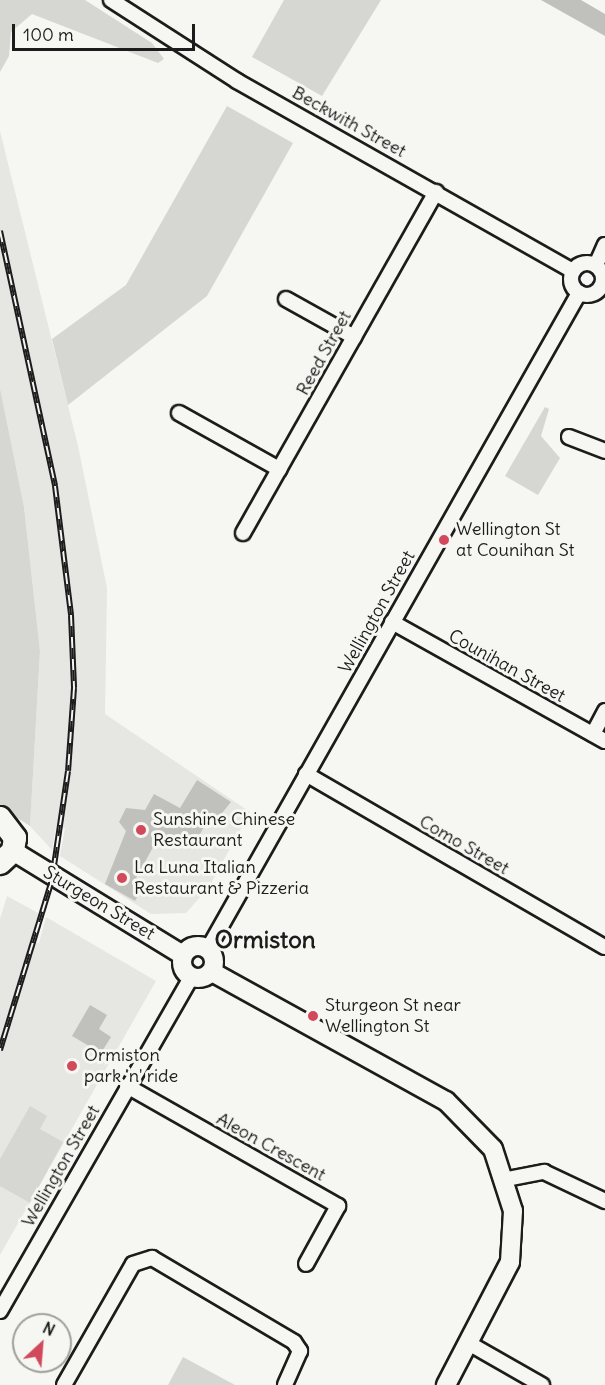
<!DOCTYPE html>
<html>
<head>
<meta charset="utf-8">
<style>
  body { margin:0 }
  #map { position:relative; width:605px; height:1385px; overflow:hidden; background:#f6f6f2; font-family:Delius,sans-serif }
  div>[style] { position:absolute }
  .built>* { inset:0; background:#e6e6e2 }
  .green>* { inset:0; background:#d6d6d2 }
  .building>* { inset:0; background:#c0c0bd }
  .roads { filter:drop-shadow(2px 0 #1c1c1c) drop-shadow(-2px 0 #1c1c1c) drop-shadow(0 2px #1c1c1c) drop-shadow(0 -2px #1c1c1c) }
  .minor>* { height:14px; margin:-7px; padding:0 7px; transform-origin:7px; border-radius:7px; background:#f6f6f2 }
  .minor>.ring { margin:-7px; padding:0; box-sizing:content-box; background:none; border:14px solid #f6f6f2; border-radius:50% }
  .tertiary>* { height:18px; margin:-9px; padding:0 9px; transform-origin:9px; border-radius:9px; background:#f6f6f2 }
  .tertiary>.ring { margin:-9px; padding:0; box-sizing:content-box; background:none; border:18px solid #f6f6f2; border-radius:50% }
  .primary>* { height:22px; margin:-11px; padding:0 11px; transform-origin:11px; border-radius:11px; background:#f6f6f2 }
  .rail>* { height:6px; margin-top:-3px; transform-origin:0; background:repeating-linear-gradient(90deg,#f6f6f2 0 11px,#1c1c1c 0 22px); box-sizing:border-box; border-block:2px solid #1c1c1c }
  .dots>* { width:16px; height:16px; translate:-50% -50%; box-sizing:border-box; border:3px solid #f6f6f2; border-radius:50% }
  span { translate:-50% -50%; white-space:nowrap; text-align:center; line-height:1.15; -webkit-text-stroke:6px #f6f6f2; paint-order:stroke }
  .street-label { font-size:18px; color:#1c1c1c }
  .poi-label { font-size:18px; color:#1c1c1c }
  .left { translate:0 -50%; text-align:left }
  .district-label { font-size:24px; color:#1c1c1c; font-weight:700 }
  .north { position:absolute; left:12px; top:1313px; width:60px; height:60px; box-sizing:border-box; background:#f6f6f2; border:2px solid #9f9f9c; border-radius:50%; rotate:26deg; font-size:16px; font-weight:700; line-height:24px; text-align:center; color:#1c1c1c }
  .north::after { content:''; display:block; margin:auto; width:21px; height:27px; background:#d1495b; clip-path:polygon(50% 0,100% 100%,50% 72%,0 100%) }
  .scale { position:absolute; left:12px; top:24px; width:183px; height:27px; box-sizing:border-box; border:3px solid #1c1c1c; border-top:0; padding-left:8px; font-size:18px; line-height:21px; white-space:nowrap; color:#1c1c1c; -webkit-text-stroke:4px #f6f6f2; paint-order:stroke }
</style>
</head>
<body>
<div id="map">
  <div class="built">
    <div style="clip-path:polygon(0 131px,78px 446px,107px 588px,105px 714px,250px 812px,209px 887px,186px 913px,151px 914px,60px 856px,65px 828px,56px 827px,52px 850px,30px 826px,40px 651px,24px 507px,0 388px)"></div>
    <div style="clip-path:polygon(7px 896px,38px 913px,31px 942px,39px 943px,46px 917px,156px 981px,0 1255px,0 919px)"></div>
  </div>
  <div class="green">
    <div style="clip-path:polygon(0 0,85px 0,152px 43px,164px 59px,158px 63px,32px 14px,11px 32px,9px 56px,0 72px)"></div>
    <div style="clip-path:polygon(284px 0,381px 0,322px 96px,252px 57px)"></div>
    <div style="clip-path:polygon(227px 106px,293px 143px,207px 296px,68px 405px,52px 339px,126px 285px)"></div>
    <div style="clip-path:polygon(0 388px,24px 507px,40px 651px,30px 826px,0 807px)"></div>
    <div style="clip-path:polygon(545px 407px,549px 409px,541px 436px,560px 458px,538px 495px,505px 476px)"></div>
    <div style="clip-path:polygon(30px 1106px,47px 1116px,40px 1129px,63px 1142px,30px 1203px,0 1186px,0 1159px)"></div>
    <div style="clip-path:polygon(183px 1357px,235px 1385px,168px 1385px)"></div>
  </div>
  <div class="building">
    <div style="clip-path:polygon(541px 0,581px 0,605px 14px,605px 36px)"></div>
    <div style="clip-path:polygon(197px 780px,231px 802px,218px 818px,212px 812px,192px 849px,171px 837px,166px 847px,156px 842px,136px 878px,145px 883px,135px 901px,105px 884px,126px 831px,119px 822px,126px 808px,145px 810px,154px 794px,180px 808px)"></div>
    <div style="clip-path:polygon(90px 1005px,107px 1015px,99px 1029px,111px 1037px,101px 1053px,72px 1036px)"></div>
  </div>
  <div class="roads">
    <div class="minor">
      <div style="left:111px;top:0;width:150px;rotate:32.7deg"></div>
      <div style="left:237px;top:81px;width:386px;rotate:29.5deg"></div>
      <div class="ring" style="left:571px;top:263px;width:18px;height:18px"></div>
      <div style="left:596px;top:265px;width:22px;rotate:-66deg"></div>
      <div style="left:286px;top:299px;width:78px;rotate:29.2deg"></div>
      <div style="left:179px;top:413px;width:115px;rotate:29.2deg"></div>
      <div style="left:569px;top:437px;width:39px;rotate:21deg"></div>
      <div style="left:243px;top:533px;width:392px;rotate:-60.5deg"></div>
      <div style="left:392px;top:622px;width:244px;rotate:29.2deg"></div>
      <div style="left:593px;top:734px;width:26px;rotate:-62deg"></div>
      <div style="left:306px;top:774px;width:345px;rotate:30.1deg"></div>
      <div style="left:208px;top:949px;width:754px;rotate:-60.51deg"></div>
      <div style="left:127px;top:1086px;width:243px;rotate:29.6deg"></div>
      <div style="left:338px;top:1206px;width:66px;rotate:118.9deg"></div>
      <div style="left:507px;top:1179px;width:38px;rotate:-11deg"></div>
      <div style="left:544px;top:1172px;width:68px;rotate:25.4deg"></div>
      <div style="left:0;top:1311px;width:385px;rotate:-60.2deg"></div>
      <div style="left:470px;top:1344px;width:83px;rotate:29.7deg"></div>
      <div style="left:64px;top:1385px;width:139px;rotate:-60.3deg"></div>
      <div style="left:133px;top:1264px;width:20px;rotate:-18deg"></div>
      <div style="left:152px;top:1258px;width:165px;rotate:30.6deg"></div>
      <div style="left:294px;top:1342px;width:11px;rotate:56deg"></div>
      <div style="left:300px;top:1351px;width:37px;rotate:114deg"></div>
    </div>
    <div class="tertiary">
      <div style="left:13px;top:851px;width:199px;rotate:31.5deg"></div>
      <div class="ring" style="left:182px;top:946px;width:14px;height:14px"></div>
      <div style="left:212px;top:972px;width:267px;rotate:28.9deg"></div>
      <div style="left:446px;top:1101px;width:67px;rotate:45.6deg"></div>
      <div style="left:493px;top:1149px;width:65px;rotate:72.1deg"></div>
      <div style="left:513px;top:1211px;width:51px;rotate:93.4deg"></div>
      <div style="left:510px;top:1262px;width:139px;rotate:117.5deg"></div>
    </div>
    <div class="primary">
      <div style="left:0;top:818px;width:25px;rotate:53deg"></div>
      <div style="left:15px;top:838px;width:13px;rotate:99deg"></div>
      <div style="left:13px;top:851px;width:18px;rotate:137deg"></div>
    </div>
  </div>
  <div class="rail">
    <div style="left:0;top:231px;width:261px;rotate:77.8deg"></div>
    <div style="left:55px;top:486px;width:130px;rotate:82.9deg"></div>
    <div style="left:71px;top:615px;width:73px;rotate:87.6deg"></div>
    <div style="left:74px;top:688px;width:83px;rotate:94.1deg"></div>
    <div style="left:68px;top:771px;width:110px;rotate:98.4deg"></div>
    <div style="left:52px;top:880px;width:178px;rotate:107deg"></div>
  </div>
  <div class="dots">
    <div style="left:444px;top:540px;background:#d1495b"></div>
    <div style="left:141px;top:830px;background:#d1495b"></div>
    <div style="left:122px;top:878px;background:#d1495b"></div>
    <div style="left:313px;top:1016px;background:#d1495b"></div>
    <div style="left:72px;top:1066px;background:#d1495b"></div>
  </div>
  <div class="street-label">
    <span style="left:349px;top:122px;rotate:29deg">Beckwith Street</span>
    <span style="left:324px;top:353px;rotate:-61deg">Reed Street</span>
    <span style="left:377px;top:612px;rotate:-61deg">Wellington Street</span>
    <span style="left:507px;top:666px;rotate:29deg">Counihan Street</span>
    <span style="left:464px;top:845px;rotate:30deg">Como Street</span>
    <span style="left:99px;top:903px;rotate:31deg">Sturgeon Street</span>
    <span style="left:271px;top:1147px;rotate:29deg">Aleon Crescent</span>
    <span style="left:61px;top:1166px;rotate:-60deg">Wellington Street</span>
  </div>
  <div class="poi-label">
    <span class="left" style="left:456px;top:540px">Wellington St<br>at Counihan St</span>
    <span class="left" style="left:153px;top:830px">Sunshine Chinese<br>Restaurant</span>
    <span class="left" style="left:134px;top:878px">La Luna Italian<br>Restaurant &amp; Pizzeria</span>
    <span class="left" style="left:325px;top:1016px">Sturgeon St near<br>Wellington St</span>
    <span class="left" style="left:84px;top:1066px">Ormiston<br>park 'n' ride</span>
  </div>
  <div class="district-label">
    <span style="left:265px;top:940px">Ormiston</span>
  </div>
  <div class="north">N</div>
  <div class="scale">100 m</div>
</div>
</body>
</html>
